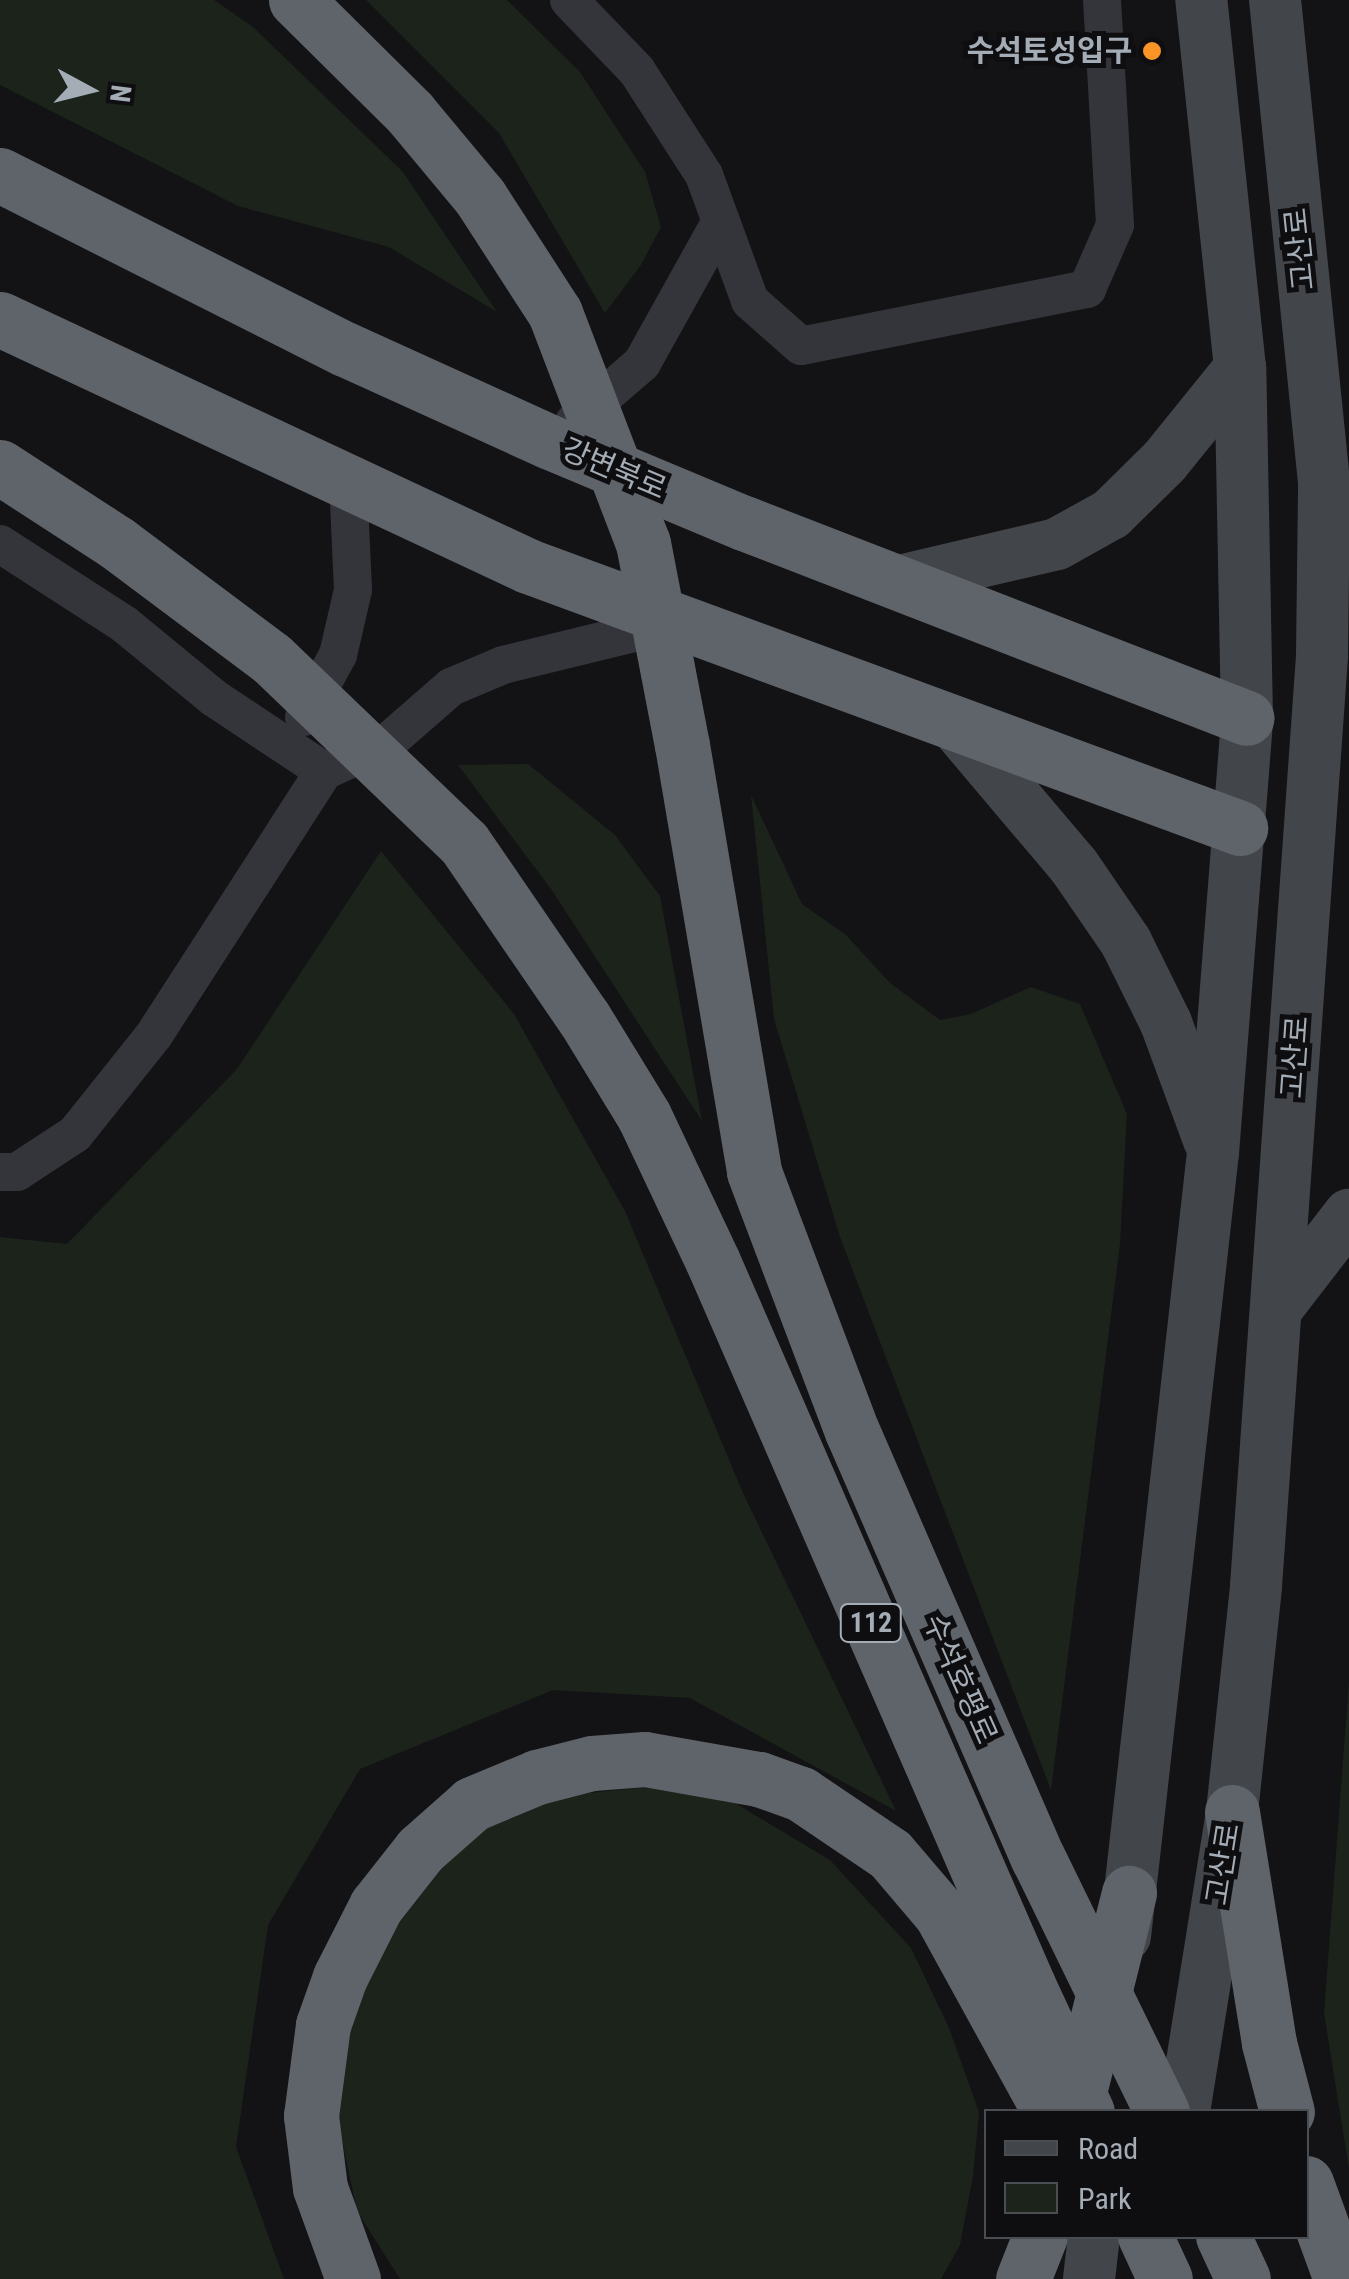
<!DOCTYPE html>
<html>
<head>
<meta charset="utf-8">
<style>
  body { margin:0 }
  #map { position:relative; width:1349px; height:2279px; overflow:hidden; background:#131315; font-family:"Roboto Condensed","Noto Sans KR",sans-serif }
  div>[style] { position:absolute }
  .green>* { inset:0; background:#1b231b }
  .street>* { height:38px; margin:-19px; padding:0 19px; transform-origin:19px; border-radius:19px; background:#34353a }
  .secondary>* { height:52px; margin:-26px; padding:0 26px; transform-origin:26px; border-radius:26px; background:#42454a }
  .highway>* { height:55px; margin:-27.5px; padding:0 27.5px; transform-origin:27.5px; border-radius:27.5px; background:#5f646b }
  .highway-bridge>* { height:55px; margin:-27.5px; padding:0 27.5px; transform-origin:27.5px; border-radius:27.5px; background:#5f646b }
  .dots>* { width:28px; height:28px; translate:-50% -50%; box-sizing:border-box; border:5px solid #0e0e10; border-radius:50% }
  span { translate:-50% -50%; white-space:nowrap; text-align:center; line-height:1.15; -webkit-text-stroke:10px #0e0e10; paint-order:stroke }
  .shield-label span { padding:2px 8px; background:#0e0e10; border:2px solid; border-radius:8px; -webkit-text-stroke-width:0 }
  .shield-label { font-size:28px; color:#a4acb6; font-weight:700 }
  .poi-label { font-size:30px; color:#a4acb6; font-weight:700 }
  .right { translate:-100% -50%; text-align:right }
  .street-label { font-size:30px; color:#a4acb6 }
  .legend { position:absolute; left:984px; top:2109px; width:325px; height:130px; box-sizing:border-box; background:#0e0e10; border:2px solid #4a4d52; margin:0; padding:12px 18px; list-style:none; font-size:30px; color:#a4acb6 }
  .legend li { display:flex; align-items:center; gap:20px; height:50px }
  .legend b { width:50px; border:2px solid #4a4d52 }
  .north { position:absolute; left:40px; top:40px; width:100px; height:100px; -webkit-text-stroke:8px #0e0e10; paint-order:stroke; rotate:97deg; font-size:28px; font-weight:700; line-height:40px; text-align:center; color:#a4acb6 }
  .north::after { content:''; display:block; margin:auto; width:35px; height:45px; background:#a4acb6; clip-path:polygon(50% 0,100% 100%,50% 72%,0 100%) }
</style>
</head>
<body>
<div id="map">
  <div class="green">
    <div style="clip-path:polygon(0 0,214px 0,253px 27px,403px 172px,497px 312px,389px 247px,238px 206px,0 85px)"></div>
    <div style="clip-path:polygon(366px 0,507px 0,580px 72px,645px 172px,661px 227px,641px 265px,605px 313px,499px 133px)"></div>
    <div style="clip-path:polygon(528px 764px,615px 835px,660px 896px,702px 1121px,551px 889px,458px 765px)"></div>
    <div style="clip-path:polygon(751px 795px,802px 904px,846px 935px,890px 983px,940px 1020px,971px 1014px,1031px 987px,1080px 1004px,1127px 1114px,1120px 1244px,1051px 1790px,840px 1237px,774px 1019px)"></div>
    <div style="clip-path:polygon(381px 851px,514px 1014px,625px 1211px,743px 1493px,896px 1811px,690px 1698px,553px 1690px,360px 1769px,268px 1925px,236px 2147px,284px 2279px,0 2279px,0 1237px,67px 1244px,237px 1069px)"></div>
    <div style="clip-path:polygon(1349px 1681px,1349px 2169px,1324px 2013px)"></div>
    <div style="clip-path:polygon(648px 1787px,735px 1803px,830px 1860px,911px 1948px,949px 2028px,979px 2112px,973px 2176px,960px 2245px,941px 2279px,400px 2279px,357px 2211px,335px 2106px,350px 1971px,417px 1867px,520px 1800px)"></div>
  </div>
  <div class="street">
    <div style="left:569px;top:0;width:98px;rotate:46.2deg"></div>
    <div style="left:637px;top:71px;width:124px;rotate:57.2deg"></div>
    <div style="left:704px;top:175px;width:134px;rotate:69.9deg"></div>
    <div style="left:750px;top:301px;width:68px;rotate:41.4deg"></div>
    <div style="left:801px;top:346px;width:292px;rotate:-11.3deg"></div>
    <div style="left:1087px;top:289px;width:70px;rotate:-66.4deg"></div>
    <div style="left:1115px;top:225px;width:225px;rotate:-93.3deg"></div>
    <div style="left:574px;top:422px;width:90px;rotate:-40.9deg"></div>
    <div style="left:642px;top:363px;width:162px;rotate:-60.9deg"></div>
    <div style="left:0;top:544px;width:148px;rotate:32.8deg"></div>
    <div style="left:124px;top:624px;width:117px;rotate:39.4deg"></div>
    <div style="left:214px;top:698px;width:132px;rotate:33.6deg"></div>
    <div style="left:304px;top:717px;width:71px;rotate:-61.3deg"></div>
    <div style="left:338px;top:655px;width:67px;rotate:-77deg"></div>
    <div style="left:353px;top:590px;width:109px;rotate:-92.6deg"></div>
    <div style="left:0;top:1172px;width:17px"></div>
    <div style="left:17px;top:1172px;width:69px;rotate:-33.2deg"></div>
    <div style="left:75px;top:1134px;width:127px;rotate:-51.4deg"></div>
    <div style="left:154px;top:1035px;width:314px;rotate:-57.2deg"></div>
    <div style="left:324px;top:771px;width:70px;rotate:-24.4deg"></div>
    <div style="left:388px;top:742px;width:84px;rotate:-41.1deg"></div>
    <div style="left:451px;top:687px;width:56px;rotate:-22.9deg"></div>
    <div style="left:503px;top:665px;width:177px;rotate:-13.7deg"></div>
  </div>
  <div class="secondary">
    <div style="left:895px;top:582px;width:166px;rotate:-13.2deg"></div>
    <div style="left:1057px;top:544px;width:62px;rotate:-29.1deg"></div>
    <div style="left:1111px;top:514px;width:74px;rotate:-44.5deg"></div>
    <div style="left:1164px;top:462px;width:121px;rotate:-51deg"></div>
    <div style="left:953px;top:723px;width:187px;rotate:49.8deg"></div>
    <div style="left:1074px;top:866px;width:92px;rotate:55.6deg"></div>
    <div style="left:1126px;top:942px;width:90px;rotate:63.7deg"></div>
    <div style="left:1166px;top:1023px;width:125px;rotate:69.8deg"></div>
    <div style="left:1277px;top:1308px;width:118px;rotate:-52.3deg"></div>
    <div style="left:1125px;top:1936px;width:788px;rotate:-83.59deg"></div>
    <div style="left:1213px;top:1153px;width:436px;rotate:-85.5deg"></div>
    <div style="left:1247px;top:718px;width:350px;rotate:-91.1deg"></div>
    <div style="left:1240px;top:368px;width:370px;rotate:-96deg"></div>
    <div style="left:1184px;top:2112px;width:304px;rotate:-80.9deg"></div>
    <div style="left:1232px;top:1812px;width:227px;rotate:-83.9deg"></div>
    <div style="left:1256px;top:1586px;width:933px;rotate:-85.94deg"></div>
    <div style="left:1322px;top:655px;width:173px;rotate:-89.3deg"></div>
    <div style="left:1324px;top:482px;width:484px;rotate:-95.8deg"></div>
    <div style="left:1089px;top:2279px;width:43px;rotate:-83.4deg"></div>
  </div>
  <div class="highway">
    <div style="left:296px;top:0;width:161px;rotate:44.7deg"></div>
    <div style="left:410px;top:113px;width:109px;rotate:50.2deg"></div>
    <div style="left:480px;top:197px;width:138px;rotate:57.1deg"></div>
    <div style="left:0;top:175px;width:386px;rotate:26.8deg"></div>
    <div style="left:345px;top:349px;width:225px;rotate:24.4deg"></div>
    <div style="left:550px;top:442px;width:210px;rotate:22.7deg"></div>
    <div style="left:744px;top:523px;width:539px;rotate:21.19deg"></div>
    <div style="left:0;top:319px;width:583px;rotate:25.07deg"></div>
    <div style="left:528px;top:566px;width:759px;rotate:20.2deg"></div>
    <div style="left:0;top:467px;width:140px;rotate:33deg"></div>
    <div style="left:117px;top:543px;width:192px;rotate:36.8deg"></div>
    <div style="left:682px;top:745px;width:433px;rotate:80.4deg"></div>
    <div style="left:754px;top:1172px;width:277px;rotate:69.3deg"></div>
    <div style="left:852px;top:1431px;width:466px;rotate:66.5deg"></div>
    <div style="left:464px;top:843px;width:212px;rotate:55.6deg"></div>
    <div style="left:584px;top:1018px;width:115px;rotate:58.5deg"></div>
    <div style="left:644px;top:1116px;width:161px;rotate:64.7deg"></div>
    <div style="left:713px;top:1262px;width:789px;rotate:66.46deg"></div>
    <div style="left:1232px;top:1812px;width:234px;rotate:80.9deg"></div>
    <div style="left:1269px;top:2043px;width:71px;rotate:75.4deg"></div>
    <div style="left:1074px;top:2112px;width:226px;rotate:-75.9deg"></div>
    <div style="left:1306px;top:2183px;width:102px;rotate:70deg"></div>
    <div style="left:1223px;top:2236px;width:47px;rotate:65.1deg"></div>
    <div style="left:353px;top:2279px;width:97px;rotate:-109.9deg"></div>
    <div style="left:320px;top:2188px;width:73px;rotate:-97.1deg"></div>
    <div style="left:311px;top:2116px;width:92px;rotate:-82.5deg"></div>
    <div style="left:323px;top:2025px;width:51px;rotate:-70.5deg"></div>
    <div style="left:340px;top:1977px;width:80px;rotate:-63.1deg"></div>
    <div style="left:376px;top:1906px;width:71px;rotate:-51.8deg"></div>
    <div style="left:420px;top:1850px;width:69px;rotate:-41.5deg"></div>
    <div style="left:472px;top:1804px;width:70px;rotate:-22.6deg"></div>
    <div style="left:537px;top:1777px;width:57px;rotate:-14.3deg"></div>
    <div style="left:592px;top:1763px;width:53px;rotate:-4.3deg"></div>
    <div style="left:645px;top:1759px;width:116px;rotate:10deg"></div>
    <div style="left:759px;top:1779px;width:45px;rotate:19.7deg"></div>
    <div style="left:801px;top:1794px;width:107px;rotate:34deg"></div>
    <div style="left:890px;top:1854px;width:79px;rotate:49.6deg"></div>
    <div style="left:941px;top:1914px;width:226px;rotate:61.2deg"></div>
    <div style="left:1023px;top:2279px;width:46px;rotate:-68.4deg"></div>
  </div>
  <div class="highway-bridge">
    <div style="left:555px;top:313px;width:246px;rotate:69.1deg"></div>
    <div style="left:643px;top:543px;width:206px;rotate:79.1deg"></div>
    <div style="left:271px;top:658px;width:267px;rotate:43.8deg"></div>
    <div style="left:1038px;top:1858px;width:283px;rotate:64deg"></div>
    <div style="left:1028px;top:1985px;width:140px;rotate:65.1deg"></div>
    <div style="left:1145px;top:2236px;width:47px;rotate:65.1deg"></div>
  </div>
  <div class="dots">
    <div style="left:1152px;top:51px;background:#fa9426"></div>
  </div>
  <div class="shield-label">
    <span style="left:871px;top:1623px">112</span>
  </div>
  <div class="poi-label">
    <span class="right" style="left:1132px;top:51px">수석토성입구</span>
  </div>
  <div class="street-label">
    <span style="left:1300px;top:249px;rotate:-96deg">고산로</span>
    <span style="left:614px;top:469px;rotate:23deg">강변북로</span>
    <span style="left:1295px;top:1057px;rotate:-86deg">고산로</span>
    <span style="left:960px;top:1679px;rotate:66deg">수석호평로</span>
    <span style="left:1223px;top:1864px;rotate:-81deg">고산로</span>
  </div>
  <ul class="legend">
  <li><b style="height:12px;background:#42454a"></b>Road</li>
  <li><b style="height:28px;background:#1b231b"></b>Park</li>
  </ul>
  <div class="north">N</div>
</div>
</body>
</html>
